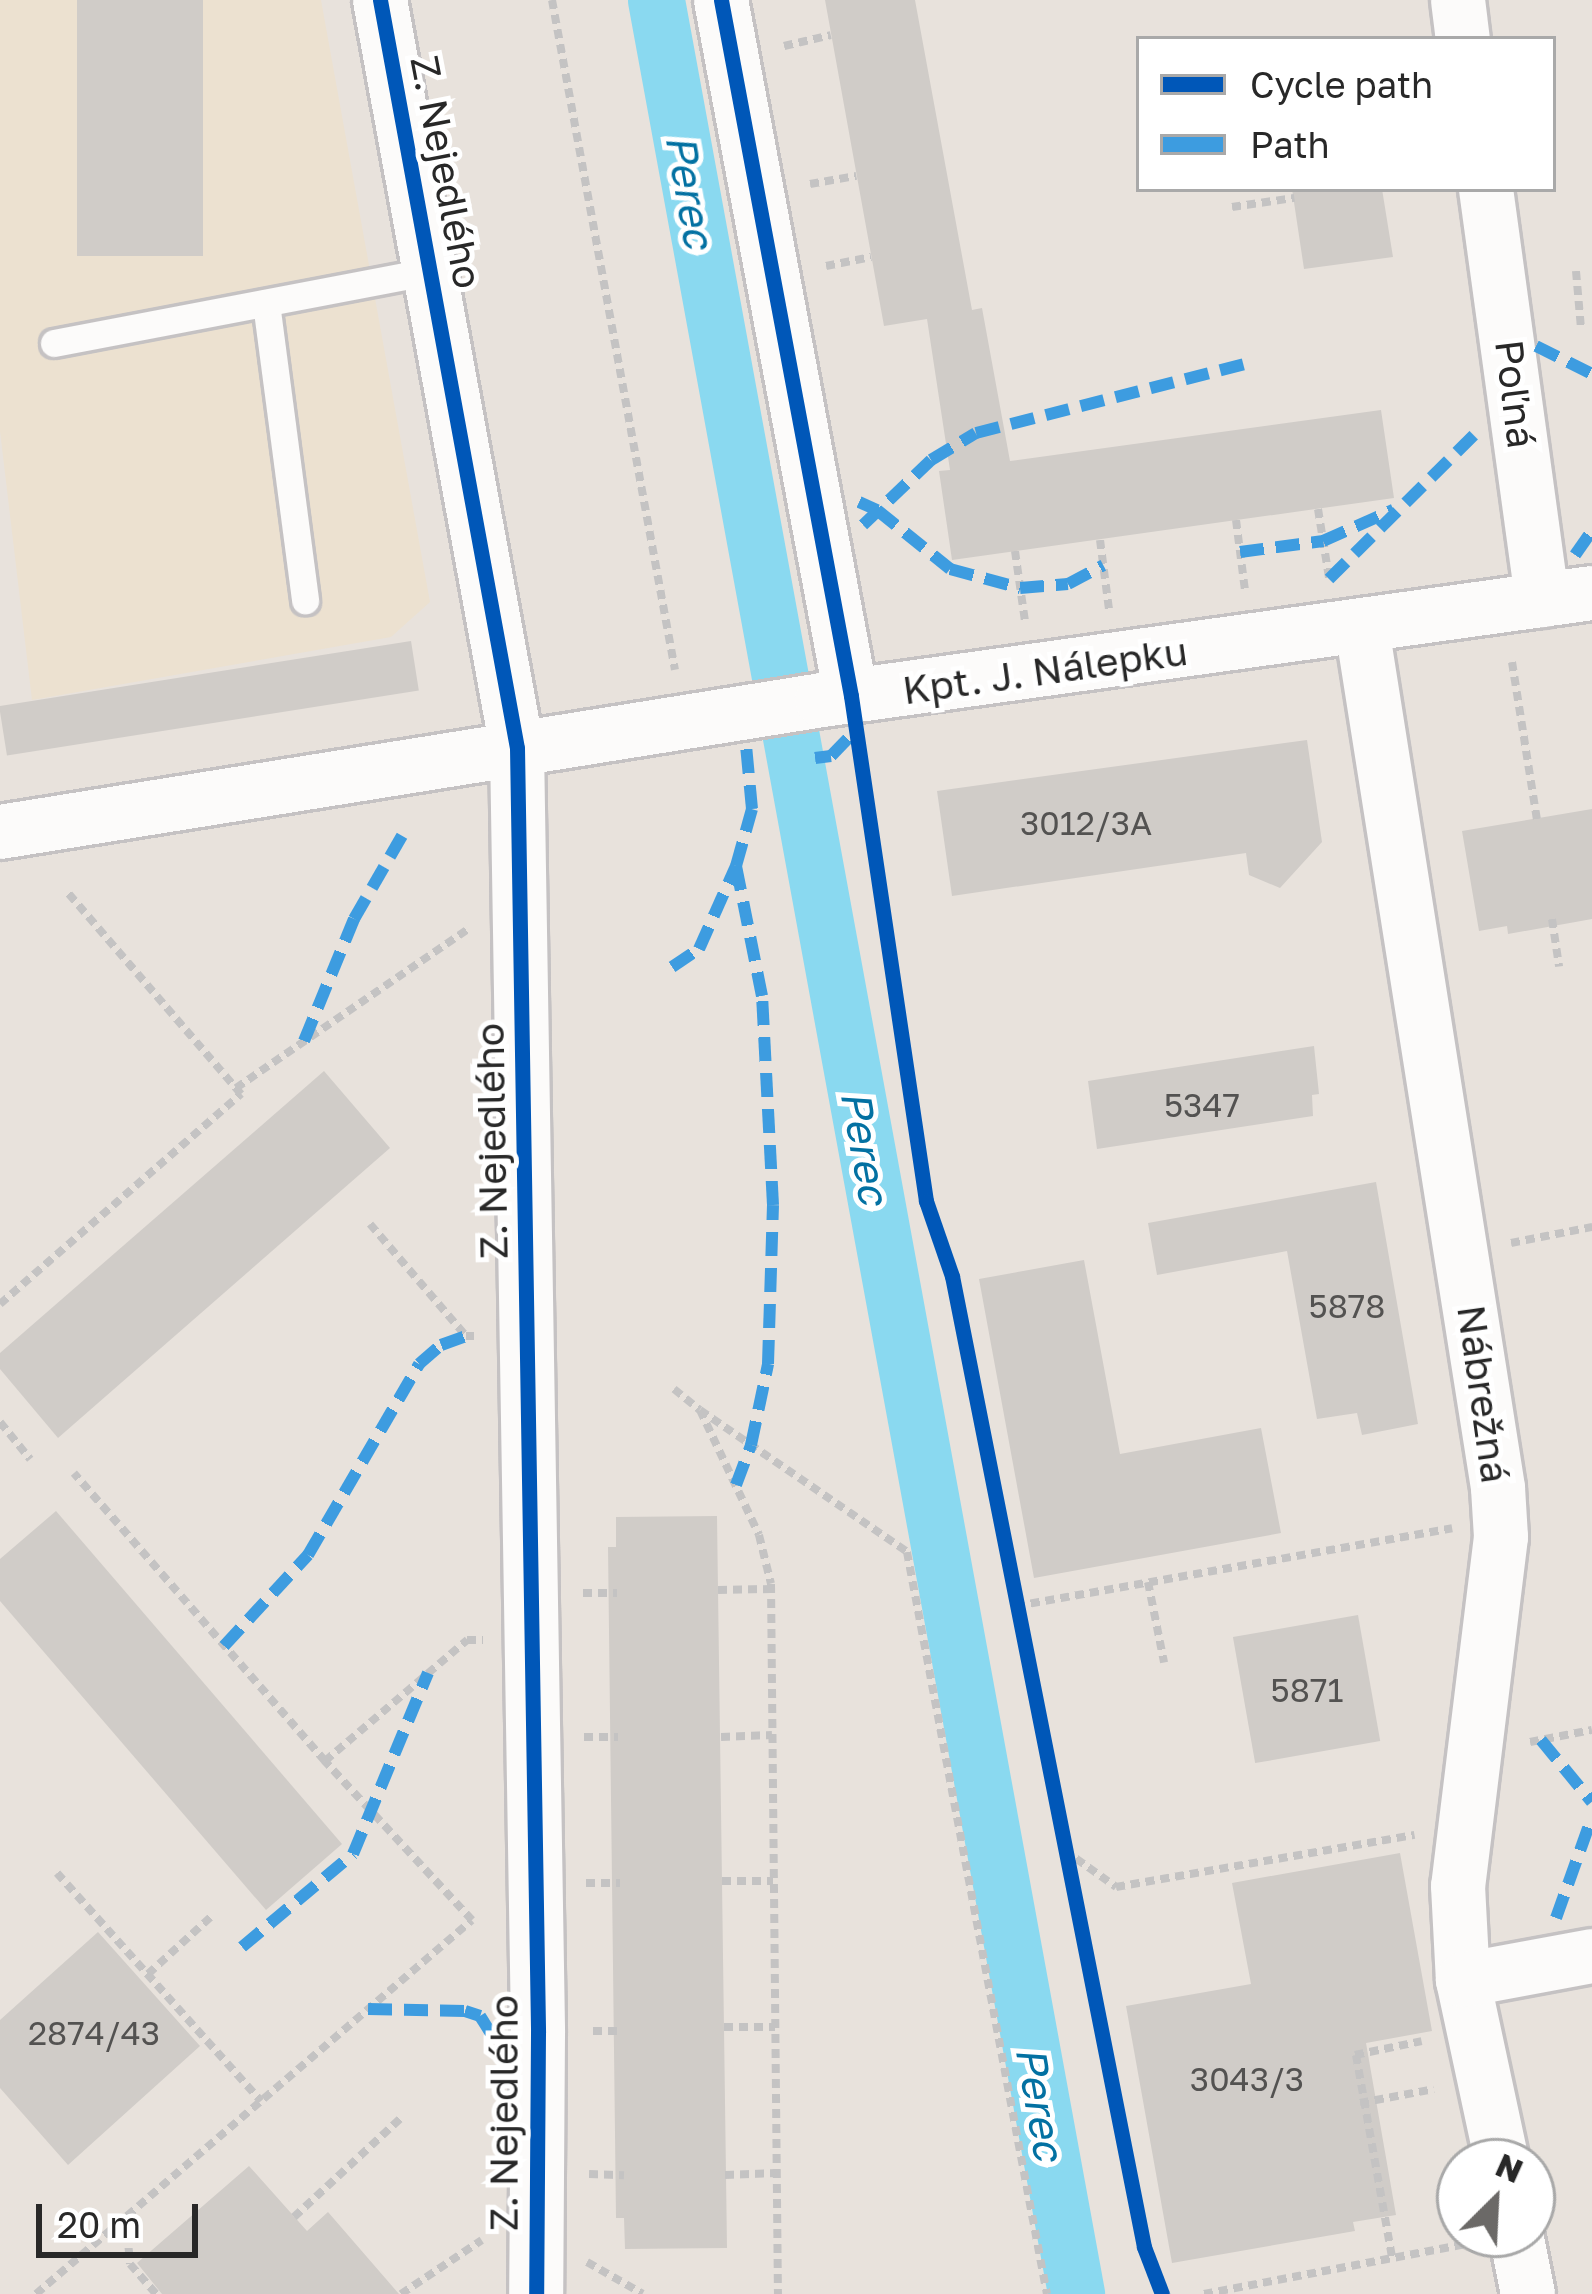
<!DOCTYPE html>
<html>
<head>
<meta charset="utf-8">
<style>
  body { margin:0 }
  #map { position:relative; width:1592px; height:2294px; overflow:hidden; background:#e8e2dc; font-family:"Golos Text",sans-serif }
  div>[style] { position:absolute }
  .education>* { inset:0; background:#ece1d0 }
  .canal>* { height:57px; margin:-28.5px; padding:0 28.5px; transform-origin:28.5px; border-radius:28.5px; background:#8ad9f0 }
  .building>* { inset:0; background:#d0ccc8; transform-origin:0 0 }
  .path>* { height:8px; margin-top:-4px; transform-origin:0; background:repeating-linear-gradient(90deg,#c4c3c3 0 9px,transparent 0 15px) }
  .roads { filter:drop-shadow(3px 0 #c5c2c3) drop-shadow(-3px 0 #c5c2c3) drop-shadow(0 3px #c5c2c3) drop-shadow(0 -3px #c5c2c3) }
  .service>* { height:27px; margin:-13.5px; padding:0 13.5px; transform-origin:13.5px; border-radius:13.5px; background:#fcfbfa }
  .minor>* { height:54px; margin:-27px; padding:0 27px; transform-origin:27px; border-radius:27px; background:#fcfbfa }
  .quiet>* { height:12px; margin-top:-6px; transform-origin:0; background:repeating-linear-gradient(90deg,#3d9ce0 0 24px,transparent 0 36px) }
  .cycleway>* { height:15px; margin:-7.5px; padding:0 7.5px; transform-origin:7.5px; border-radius:7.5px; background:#0057b8 }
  span { translate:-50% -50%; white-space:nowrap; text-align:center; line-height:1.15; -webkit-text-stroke:10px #fff; paint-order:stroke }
  .number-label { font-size:33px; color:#535251 }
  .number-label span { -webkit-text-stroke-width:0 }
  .street-label { font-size:39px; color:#282828 }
  .water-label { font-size:42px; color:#0371a2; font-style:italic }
  .legend { position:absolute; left:1136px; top:36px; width:420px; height:156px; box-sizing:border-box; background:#fff; border:3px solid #a9a9a9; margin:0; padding:15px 21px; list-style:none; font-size:36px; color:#282828 }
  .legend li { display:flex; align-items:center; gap:24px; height:60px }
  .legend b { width:60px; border:3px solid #a9a9a9 }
  .north { position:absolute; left:1436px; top:2138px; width:120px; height:120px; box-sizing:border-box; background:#fff; border:3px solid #a9a9a9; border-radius:50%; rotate:24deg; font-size:33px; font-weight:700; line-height:48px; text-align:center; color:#282828 }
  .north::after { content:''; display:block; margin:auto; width:42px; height:54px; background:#6b6967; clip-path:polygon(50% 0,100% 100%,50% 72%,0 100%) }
  .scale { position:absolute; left:36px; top:2204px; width:162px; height:54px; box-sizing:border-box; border:6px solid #282828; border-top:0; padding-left:15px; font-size:36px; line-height:42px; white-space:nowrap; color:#282828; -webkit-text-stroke:9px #fff; paint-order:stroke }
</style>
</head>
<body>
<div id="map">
  <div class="education">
    <div style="clip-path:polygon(0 0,321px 0,430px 602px,391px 637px,32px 700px,0 431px)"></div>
  </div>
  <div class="canal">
    <div style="left:656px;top:0;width:2332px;rotate:79.62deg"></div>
  </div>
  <div class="building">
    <div style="left:77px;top:0;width:126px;height:256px"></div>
    <div style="clip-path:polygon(825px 0,915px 0,972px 310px,982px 308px,1010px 461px,1381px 410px,1394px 498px,952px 560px,939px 471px,950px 470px,927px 319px,884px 326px)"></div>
    <div style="clip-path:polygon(1292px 189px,1382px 189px,1393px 257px,1304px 269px)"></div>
    <div style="left:411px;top:641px;width:50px;height:417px;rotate:81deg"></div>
    <div style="clip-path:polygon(1307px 740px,1322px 842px,1280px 888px,1249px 875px,1246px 853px,952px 896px,937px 791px)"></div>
    <div style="clip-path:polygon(1592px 809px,1592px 919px,1508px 934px,1507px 926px,1479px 931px,1462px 831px)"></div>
    <div style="clip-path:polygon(1314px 1046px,1319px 1094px,1312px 1095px,1313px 1116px,1097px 1149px,1088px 1081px)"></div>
    <div style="clip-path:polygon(324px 1071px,390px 1148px,58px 1438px,0 1369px,0 1353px)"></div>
    <div style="clip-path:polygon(1376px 1182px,1418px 1424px,1362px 1435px,1357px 1413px,1317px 1419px,1287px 1251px,1157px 1275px,1148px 1223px)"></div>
    <div style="clip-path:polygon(1084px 1260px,1120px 1454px,1261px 1428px,1281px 1533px,1034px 1578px,979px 1279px)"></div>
    <div style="clip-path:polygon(56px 1511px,342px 1844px,266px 1910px,0 1601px,0 1559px)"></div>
    <div style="clip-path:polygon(717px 1516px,727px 2248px,625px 2249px,624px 2218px,616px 2218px,608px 1547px,616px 1547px,616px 1517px)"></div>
    <div style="left:1358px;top:1615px;width:128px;height:127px;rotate:80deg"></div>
    <div style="clip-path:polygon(1400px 1853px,1432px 2031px,1366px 2043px,1396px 2215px,1353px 2222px,1355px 2231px,1172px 2263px,1126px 2006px,1251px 1984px,1232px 1883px)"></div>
    <div style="clip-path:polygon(98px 1932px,200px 2046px,68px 2165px,0 2088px,0 2020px)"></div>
    <div style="clip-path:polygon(249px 2166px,307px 2231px,328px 2212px,399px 2294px,162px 2294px,137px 2263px)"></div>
  </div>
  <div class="path">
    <div style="left:552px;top:0;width:681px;rotate:79.6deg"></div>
    <div style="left:784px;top:46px;width:48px;rotate:-13.2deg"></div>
    <div style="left:810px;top:184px;width:47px;rotate:-9.9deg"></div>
    <div style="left:1232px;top:207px;width:63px;rotate:-8.3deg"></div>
    <div style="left:826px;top:266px;width:46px;rotate:-11.3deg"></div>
    <div style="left:1576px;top:271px;width:57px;rotate:85deg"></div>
    <div style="left:1318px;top:509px;width:70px;rotate:80.9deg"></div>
    <div style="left:1236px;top:520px;width:71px;rotate:82.7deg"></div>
    <div style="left:1100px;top:540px;width:70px;rotate:82.6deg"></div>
    <div style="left:1015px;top:551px;width:71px;rotate:81.9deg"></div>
    <div style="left:1512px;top:662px;width:159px;rotate:81deg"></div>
    <div style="left:1552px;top:919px;width:48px;rotate:81.5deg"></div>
    <div style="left:236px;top:1088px;width:280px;rotate:-34.4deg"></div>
    <div style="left:370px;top:1224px;width:148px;rotate:49.4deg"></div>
    <div style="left:466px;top:1336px;width:8px"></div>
    <div style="left:1511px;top:1243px;width:83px;rotate:-11.2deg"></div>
    <div style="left:0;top:1304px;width:320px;rotate:-41.1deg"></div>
    <div style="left:241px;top:1094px;width:267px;rotate:-130.7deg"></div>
    <div style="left:674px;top:1389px;width:33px;rotate:39deg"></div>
    <div style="left:700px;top:1410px;width:138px;rotate:64.7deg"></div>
    <div style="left:759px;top:1535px;width:50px;rotate:76.2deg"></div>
    <div style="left:771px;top:1584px;width:710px;rotate:89.44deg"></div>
    <div style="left:700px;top:1410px;width:251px;rotate:34.4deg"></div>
    <div style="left:907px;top:1552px;width:755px;rotate:79.32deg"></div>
    <div style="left:0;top:1422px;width:48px;rotate:51deg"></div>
    <div style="left:1148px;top:1582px;width:82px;rotate:78.7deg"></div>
    <div style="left:718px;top:1590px;width:53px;rotate:-1.1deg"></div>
    <div style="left:583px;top:1593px;width:34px"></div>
    <div style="left:1016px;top:1606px;width:443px;rotate:-10.1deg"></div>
    <div style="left:584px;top:1737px;width:34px"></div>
    <div style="left:721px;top:1737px;width:51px;rotate:-2.2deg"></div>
    <div style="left:1530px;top:1742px;width:63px;rotate:-11deg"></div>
    <div style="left:325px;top:1761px;width:187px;rotate:-40.4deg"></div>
    <div style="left:467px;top:1640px;width:16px"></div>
    <div style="left:1064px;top:1850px;width:64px;rotate:35.4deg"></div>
    <div style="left:1116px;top:1887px;width:303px;rotate:-9.9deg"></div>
    <div style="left:57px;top:1873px;width:306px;rotate:48.2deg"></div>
    <div style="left:722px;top:1881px;width:51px"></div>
    <div style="left:586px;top:1883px;width:34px"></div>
    <div style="left:148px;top:1974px;width:89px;rotate:-42.3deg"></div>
    <div style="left:724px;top:2027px;width:51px"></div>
    <div style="left:593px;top:2031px;width:29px"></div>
    <div style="left:1355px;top:2055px;width:68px;rotate:-11.8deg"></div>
    <div style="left:1356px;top:2055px;width:206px;rotate:79.9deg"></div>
    <div style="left:1360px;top:2103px;width:75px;rotate:-10.7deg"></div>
    <div style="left:589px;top:2174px;width:35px;rotate:2deg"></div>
    <div style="left:725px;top:2175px;width:52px;rotate:-2.2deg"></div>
    <div style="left:294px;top:2217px;width:149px;rotate:-42.8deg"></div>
    <div style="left:126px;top:2218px;width:46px;rotate:85deg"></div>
    <div style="left:130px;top:2264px;width:40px;rotate:49deg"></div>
    <div style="left:587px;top:2262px;width:64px;rotate:29.7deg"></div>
    <div style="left:36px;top:2294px;width:574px;rotate:-40.62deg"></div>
    <div style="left:472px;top:1920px;width:217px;rotate:-132.8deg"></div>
    <div style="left:325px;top:1761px;width:382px;rotate:-131.1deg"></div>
    <div style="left:401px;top:2294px;width:97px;rotate:-33.7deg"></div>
    <div style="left:1204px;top:2294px;width:268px;rotate:-10.8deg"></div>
  </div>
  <div class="roads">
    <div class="service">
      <div style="left:266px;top:303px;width:300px;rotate:82.5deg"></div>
      <div style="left:54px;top:343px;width:385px;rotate:-10.8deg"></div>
    </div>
    <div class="minor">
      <div style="left:380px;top:0;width:760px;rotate:79.62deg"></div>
      <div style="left:517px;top:748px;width:1285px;rotate:89.06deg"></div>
      <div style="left:538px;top:2033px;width:261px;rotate:90.4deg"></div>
      <div style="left:721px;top:0;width:708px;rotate:79.42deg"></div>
      <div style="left:1458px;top:0;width:39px;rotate:83deg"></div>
      <div style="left:1486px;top:189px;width:415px;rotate:82.2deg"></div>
      <div style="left:1362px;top:628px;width:871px;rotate:81.01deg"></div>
      <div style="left:1498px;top:1488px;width:49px;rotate:86.5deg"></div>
      <div style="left:1501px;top:1537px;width:352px;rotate:97deg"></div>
      <div style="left:1458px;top:1886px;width:94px;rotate:87deg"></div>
      <div style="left:1463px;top:1980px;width:186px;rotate:77.9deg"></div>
      <div style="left:0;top:832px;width:833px;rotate:-9.12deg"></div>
      <div style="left:822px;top:700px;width:777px;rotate:-7.91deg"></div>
      <div style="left:1463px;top:1980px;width:131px;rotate:-10.5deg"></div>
      <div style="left:1516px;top:2234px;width:61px;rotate:78.7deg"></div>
    </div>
  </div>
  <div class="quiet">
    <div style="left:1536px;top:346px;width:63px;rotate:26.6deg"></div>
    <div style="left:859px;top:502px;width:20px;rotate:24deg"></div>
    <div style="left:877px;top:510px;width:94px;rotate:38.9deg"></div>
    <div style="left:950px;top:569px;width:73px;rotate:15.2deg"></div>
    <div style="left:1020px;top:588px;width:48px;rotate:-4.8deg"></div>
    <div style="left:1068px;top:584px;width:40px;rotate:-28deg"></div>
    <div style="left:863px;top:525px;width:94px;rotate:-43.7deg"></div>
    <div style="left:931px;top:460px;width:52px;rotate:-31deg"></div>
    <div style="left:976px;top:433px;width:286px;rotate:-14.4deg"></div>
    <div style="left:1240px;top:552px;width:84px;rotate:-7.5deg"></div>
    <div style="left:1323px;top:541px;width:77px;rotate:-23.9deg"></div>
    <div style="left:1575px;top:555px;width:29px;rotate:-55deg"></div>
    <div style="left:1329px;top:579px;width:211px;rotate:-44.8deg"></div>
    <div style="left:815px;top:758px;width:16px;rotate:-7deg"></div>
    <div style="left:831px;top:756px;width:36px;rotate:-46deg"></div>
    <div style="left:672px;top:967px;width:32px;rotate:-34deg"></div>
    <div style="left:699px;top:949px;width:91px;rotate:-66deg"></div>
    <div style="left:736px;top:866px;width:59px;rotate:-74.3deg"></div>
    <div style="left:752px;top:809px;width:63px;rotate:-95.4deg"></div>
    <div style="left:304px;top:1041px;width:132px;rotate:-67.7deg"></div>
    <div style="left:354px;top:919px;width:96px;rotate:-60deg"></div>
    <div style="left:736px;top:1485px;width:43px;rotate:-69.4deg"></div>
    <div style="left:751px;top:1445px;width:83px;rotate:-78.1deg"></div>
    <div style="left:768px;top:1364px;width:159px;rotate:-88.2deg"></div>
    <div style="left:773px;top:1205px;width:209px;rotate:-93deg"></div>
    <div style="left:762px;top:996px;width:133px;rotate:-101.3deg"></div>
    <div style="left:224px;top:1646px;width:124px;rotate:-47.3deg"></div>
    <div style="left:308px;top:1555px;width:221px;rotate:-59.8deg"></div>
    <div style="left:419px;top:1364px;width:29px;rotate:-41deg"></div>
    <div style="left:441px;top:1345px;width:27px;rotate:-20deg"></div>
    <div style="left:1541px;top:1740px;width:80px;rotate:50.6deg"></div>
    <div style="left:1556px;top:1918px;width:107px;rotate:-70.4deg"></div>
    <div style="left:242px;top:1947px;width:145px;rotate:-40deg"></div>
    <div style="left:353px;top:1854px;width:196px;rotate:-67.5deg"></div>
    <div style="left:368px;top:2009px;width:97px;rotate:1.2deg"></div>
    <div style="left:465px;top:2011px;width:16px;rotate:18deg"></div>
    <div style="left:480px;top:2016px;width:22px;rotate:58deg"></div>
  </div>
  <div class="cycleway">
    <div style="left:380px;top:0;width:760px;rotate:79.62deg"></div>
    <div style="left:517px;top:748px;width:1285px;rotate:89.06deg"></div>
    <div style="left:538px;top:2033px;width:261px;rotate:90.4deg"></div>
    <div style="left:721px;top:0;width:708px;rotate:79.42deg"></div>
    <div style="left:851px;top:696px;width:511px;rotate:81.55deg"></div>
    <div style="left:926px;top:1201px;width:79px;rotate:70.9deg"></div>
    <div style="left:952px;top:1276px;width:990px;rotate:78.81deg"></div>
    <div style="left:1144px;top:2247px;width:50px;rotate:69deg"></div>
  </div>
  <div class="number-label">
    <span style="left:1086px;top:823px">3012/3A</span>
    <span style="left:1202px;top:1105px">5347</span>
    <span style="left:1347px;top:1306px">5878</span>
    <span style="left:1307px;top:1690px">5871</span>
    <span style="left:94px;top:2033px">2874/43</span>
    <span style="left:1247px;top:2079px">3043/3</span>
  </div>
  <div class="street-label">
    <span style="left:446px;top:172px;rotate:79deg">Z. Nejedlého</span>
    <span style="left:1515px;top:394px;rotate:83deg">Poľná</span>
    <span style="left:1045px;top:671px;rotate:-8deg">Kpt. J. Nálepku</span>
    <span style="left:492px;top:1141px;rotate:-91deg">Z. Nejedlého</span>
    <span style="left:1483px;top:1394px;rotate:82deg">Nábrežná</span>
    <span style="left:504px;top:2113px;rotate:-90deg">Z. Nejedlého</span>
  </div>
  <div class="water-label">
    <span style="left:691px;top:191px;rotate:80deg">Perec</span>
    <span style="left:866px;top:1147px;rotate:80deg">Perec</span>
    <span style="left:1041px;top:2103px;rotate:80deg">Perec</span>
  </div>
  <ul class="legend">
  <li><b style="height:15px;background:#0057b8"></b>Cycle path</li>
  <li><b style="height:15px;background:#3d9ce0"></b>Path</li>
  </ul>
  <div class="north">N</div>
  <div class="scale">20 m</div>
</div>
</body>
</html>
